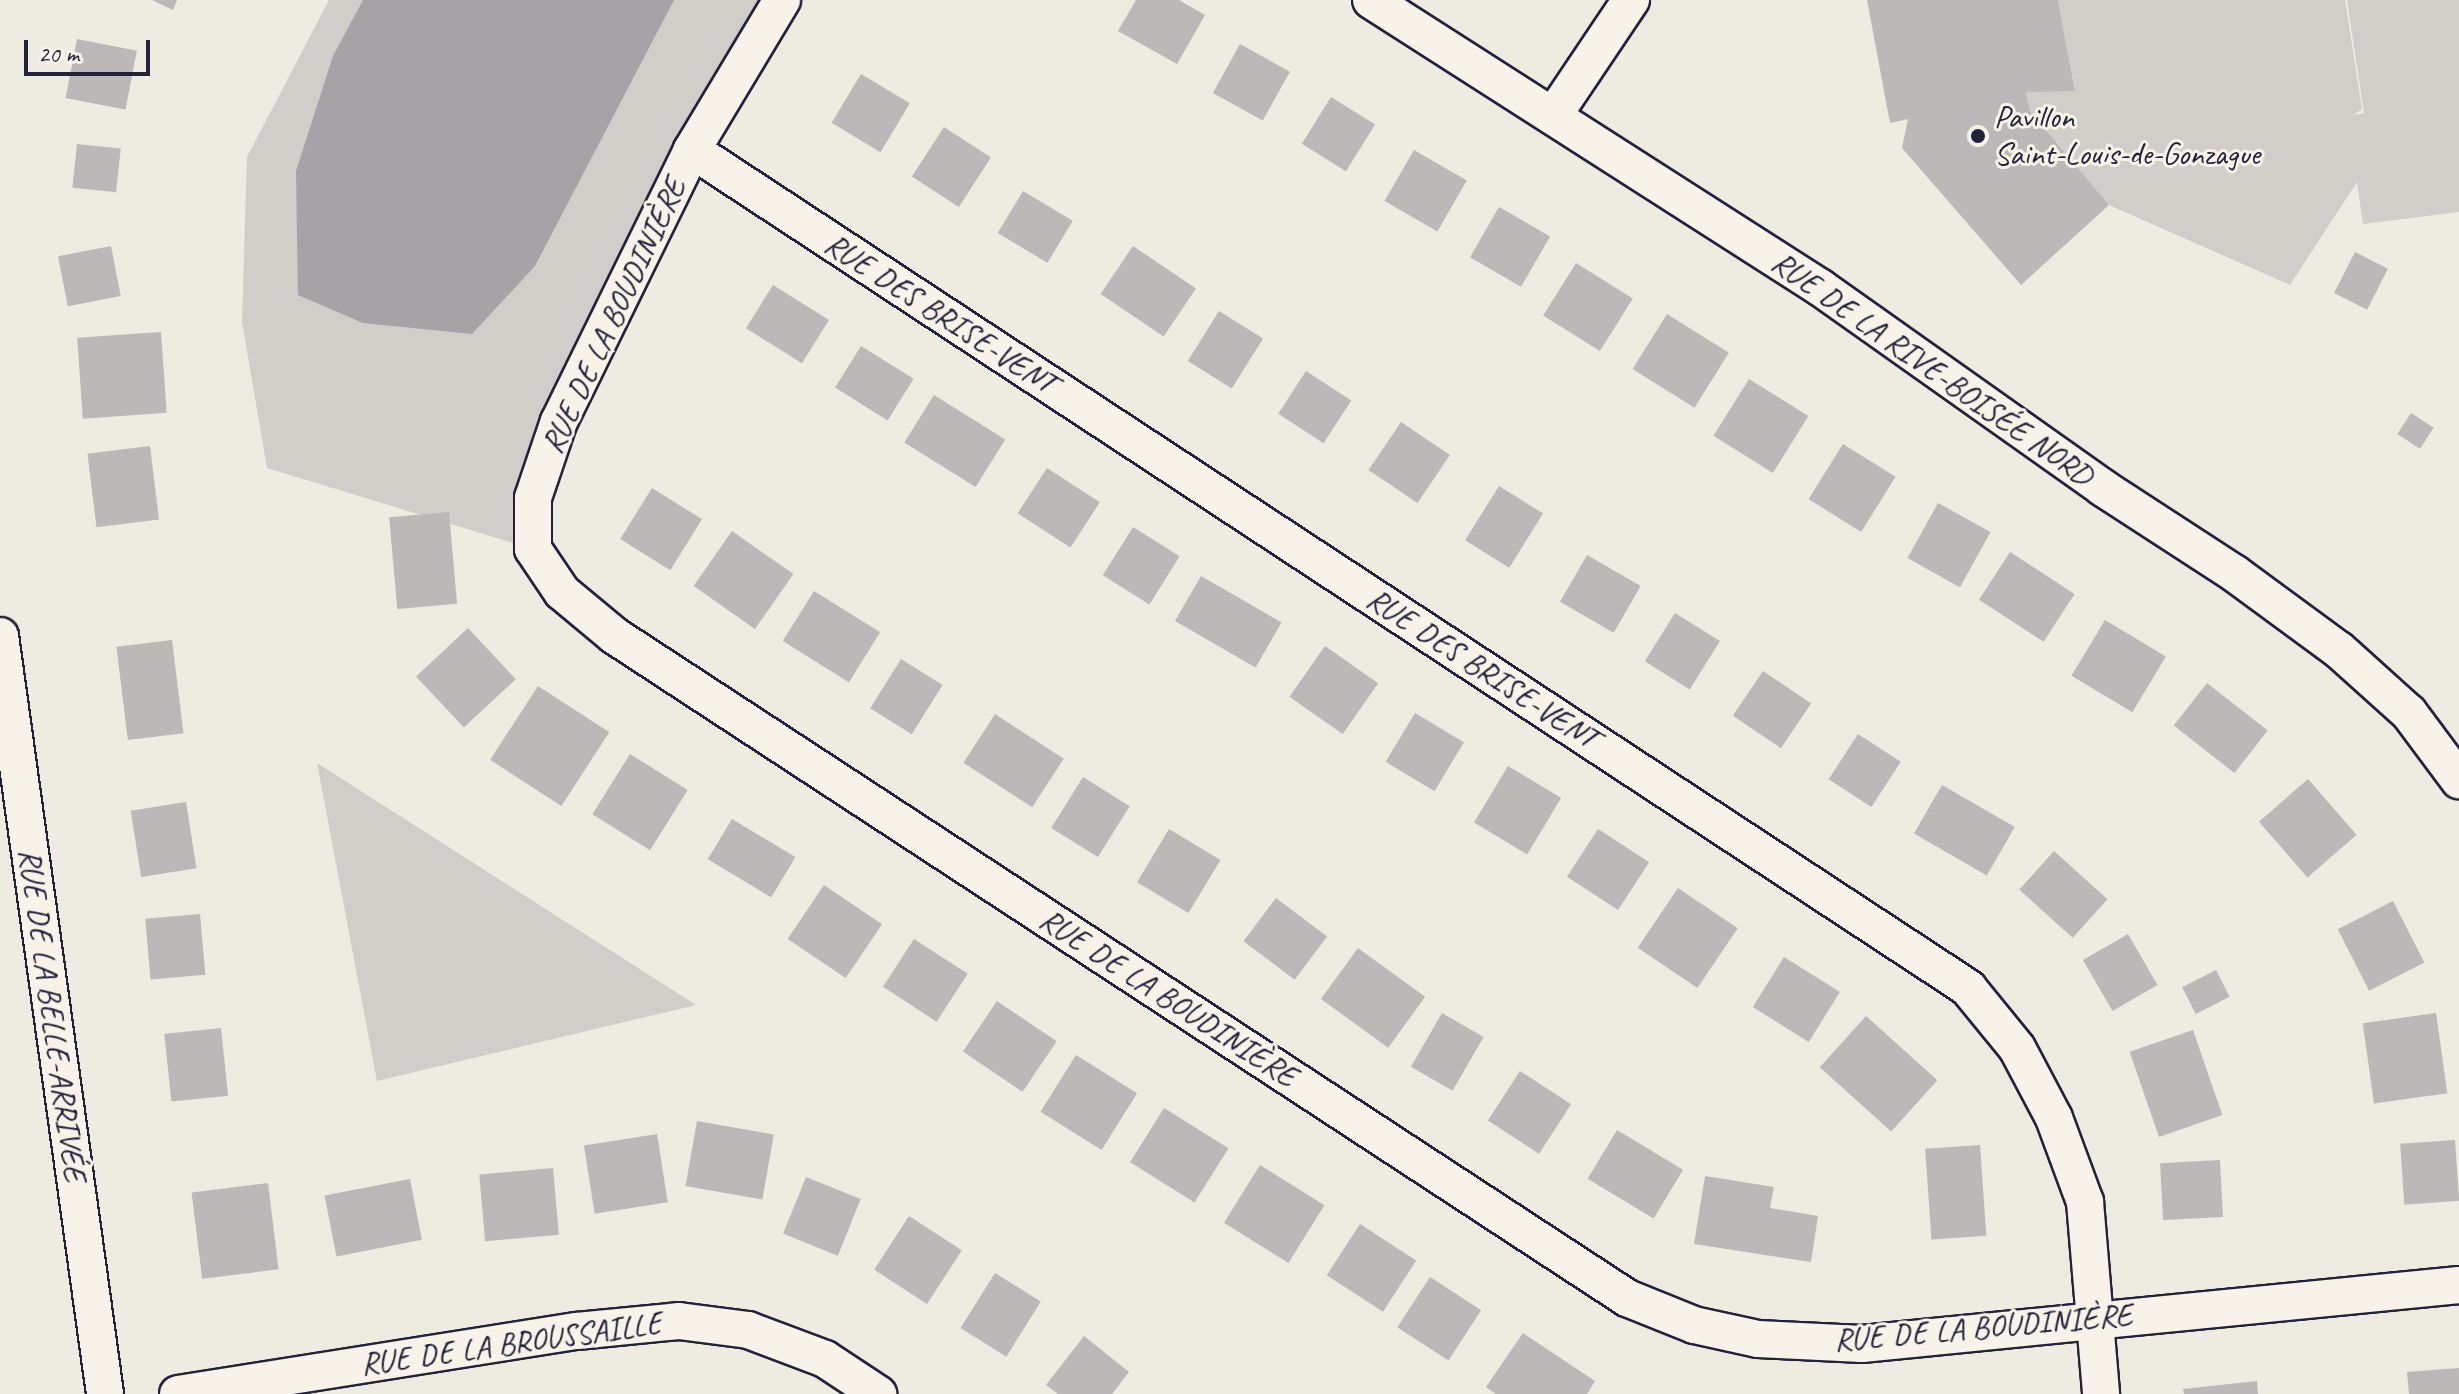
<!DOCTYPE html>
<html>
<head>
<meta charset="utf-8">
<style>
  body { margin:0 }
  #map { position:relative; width:2459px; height:1394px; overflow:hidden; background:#eeebe1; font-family:Caveat,sans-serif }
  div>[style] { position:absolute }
  .green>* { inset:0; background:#d1cdc9 }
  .water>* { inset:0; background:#a6a3a6 }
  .building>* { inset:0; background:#bbb8b7; transform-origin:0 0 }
  .roads { filter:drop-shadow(2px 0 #22223b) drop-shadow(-2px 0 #22223b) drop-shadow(0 2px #22223b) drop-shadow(0 -2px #22223b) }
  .minor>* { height:36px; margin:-18px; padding:0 18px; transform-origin:18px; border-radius:18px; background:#f7f3e8 }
  .dots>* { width:22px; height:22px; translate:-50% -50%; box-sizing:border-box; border:4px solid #f7f3e8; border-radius:50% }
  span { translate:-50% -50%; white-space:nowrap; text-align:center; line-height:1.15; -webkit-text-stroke:6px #f7f3e8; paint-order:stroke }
  .poi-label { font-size:32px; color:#22223b }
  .left { translate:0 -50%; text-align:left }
  .street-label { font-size:32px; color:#22223b }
  .scale { position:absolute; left:24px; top:40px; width:126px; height:36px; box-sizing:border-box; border:4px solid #22223b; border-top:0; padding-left:10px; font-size:24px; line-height:28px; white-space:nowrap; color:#22223b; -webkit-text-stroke:6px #f7f3e8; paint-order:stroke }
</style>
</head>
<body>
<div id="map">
  <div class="green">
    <div style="clip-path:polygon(329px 0,782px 0,559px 421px,533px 549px,267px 468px,242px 322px,247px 157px)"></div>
    <div style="clip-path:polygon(2058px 0,2345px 0,2362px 109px,2353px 115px,2364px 113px,2347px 0,2459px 0,2459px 212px,2363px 224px,2357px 182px,2290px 285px,2109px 205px,2030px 111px,2026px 92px,2075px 90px)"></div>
    <div style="clip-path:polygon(317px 763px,696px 1005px,377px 1081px)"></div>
  </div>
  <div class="water">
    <div style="clip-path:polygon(363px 0,674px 0,535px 266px,472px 334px,363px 323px,298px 295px,296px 171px,333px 56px)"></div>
  </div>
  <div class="building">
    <div style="clip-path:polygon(152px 0,177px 0,173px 10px)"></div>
    <div style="clip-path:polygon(1136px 0,1179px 0,1205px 15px,1177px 64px,1118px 31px)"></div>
    <div style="clip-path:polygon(1867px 0,2058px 0,2075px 91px,2026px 92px,2030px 111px,2109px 205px,2021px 285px,1902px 148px,1908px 119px,1890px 123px)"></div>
    <div style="left:77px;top:39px;width:61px;height:60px;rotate:11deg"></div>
    <div style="left:1240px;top:44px;width:57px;height:56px;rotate:29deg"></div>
    <div style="left:861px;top:74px;width:57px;height:57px;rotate:31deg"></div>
    <div style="left:1331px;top:97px;width:52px;height:55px;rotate:32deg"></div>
    <div style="left:944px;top:127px;width:56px;height:59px;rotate:33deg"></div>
    <div style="left:77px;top:144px;width:44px;height:44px;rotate:6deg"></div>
    <div style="left:1414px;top:150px;width:61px;height:59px;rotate:30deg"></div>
    <div style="left:1023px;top:191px;width:58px;height:49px;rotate:31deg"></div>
    <div style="left:1499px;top:207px;width:59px;height:58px;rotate:30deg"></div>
    <div style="left:111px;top:246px;width:51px;height:54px;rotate:79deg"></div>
    <div style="left:1133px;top:246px;width:76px;height:58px;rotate:34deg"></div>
    <div style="left:2355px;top:252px;width:37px;height:46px;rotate:27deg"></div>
    <div style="left:1576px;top:263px;width:67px;height:62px;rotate:32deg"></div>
    <div style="left:773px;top:285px;width:66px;height:51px;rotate:32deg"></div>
    <div style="left:1219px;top:311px;width:52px;height:59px;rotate:32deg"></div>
    <div style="left:1667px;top:314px;width:73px;height:65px;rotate:32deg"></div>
    <div style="left:161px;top:332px;width:81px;height:84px;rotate:86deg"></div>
    <div style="left:861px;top:346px;width:62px;height:49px;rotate:32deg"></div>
    <div style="left:1306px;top:371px;width:54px;height:51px;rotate:33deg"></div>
    <div style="left:1749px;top:379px;width:70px;height:67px;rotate:32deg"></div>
    <div style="left:934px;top:395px;width:84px;height:56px;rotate:32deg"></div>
    <div style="left:2411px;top:413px;width:27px;height:25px;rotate:33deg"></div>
    <div style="left:1401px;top:422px;width:59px;height:58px;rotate:34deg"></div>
    <div style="left:1843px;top:444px;width:62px;height:65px;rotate:32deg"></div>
    <div style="left:150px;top:446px;width:74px;height:63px;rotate:83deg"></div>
    <div style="left:1047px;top:468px;width:63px;height:54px;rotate:33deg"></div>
    <div style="left:1499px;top:486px;width:52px;height:64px;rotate:32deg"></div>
    <div style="left:652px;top:488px;width:59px;height:60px;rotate:32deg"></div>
    <div style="left:1938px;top:503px;width:60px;height:63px;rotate:29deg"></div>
    <div style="left:449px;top:512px;width:92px;height:60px;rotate:85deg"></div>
    <div style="left:1133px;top:527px;width:55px;height:57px;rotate:32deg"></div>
    <div style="left:732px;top:531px;width:75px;height:67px;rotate:35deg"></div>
    <div style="left:2010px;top:552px;width:77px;height:57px;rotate:33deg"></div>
    <div style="left:1587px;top:555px;width:62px;height:54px;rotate:30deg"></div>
    <div style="left:1201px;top:576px;width:93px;height:52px;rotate:30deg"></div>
    <div style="left:814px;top:591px;width:78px;height:59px;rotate:32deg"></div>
    <div style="left:1675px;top:613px;width:53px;height:57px;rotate:32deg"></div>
    <div style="left:2105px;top:620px;width:71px;height:65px;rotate:31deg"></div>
    <div style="left:468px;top:628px;width:70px;height:71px;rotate:47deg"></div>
    <div style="left:172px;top:640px;width:94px;height:56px;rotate:83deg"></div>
    <div style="left:1325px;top:646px;width:65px;height:62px;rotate:35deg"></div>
    <div style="left:901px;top:659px;width:49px;height:58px;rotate:32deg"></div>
    <div style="left:1763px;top:671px;width:58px;height:54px;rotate:34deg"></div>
    <div style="left:2207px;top:683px;width:77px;height:54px;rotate:38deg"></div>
    <div style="left:538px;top:686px;width:85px;height:88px;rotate:33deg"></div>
    <div style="left:1415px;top:713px;width:57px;height:57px;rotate:31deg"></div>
    <div style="left:995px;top:714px;width:82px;height:58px;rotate:33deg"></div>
    <div style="left:1858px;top:734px;width:51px;height:54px;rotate:33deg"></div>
    <div style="left:630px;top:754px;width:68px;height:71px;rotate:32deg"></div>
    <div style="left:1508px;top:766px;width:62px;height:66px;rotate:31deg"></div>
    <div style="left:1083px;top:777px;width:55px;height:60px;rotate:32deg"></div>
    <div style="left:2308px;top:779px;width:74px;height:65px;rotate:49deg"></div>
    <div style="left:1942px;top:785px;width:84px;height:56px;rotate:30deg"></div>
    <div style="left:186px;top:802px;width:67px;height:56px;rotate:81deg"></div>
    <div style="left:732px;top:819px;width:74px;height:47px;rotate:31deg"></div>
    <div style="left:1169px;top:829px;width:60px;height:62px;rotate:31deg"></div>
    <div style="left:1598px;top:829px;width:61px;height:57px;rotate:33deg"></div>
    <div style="left:2054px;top:851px;width:72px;height:52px;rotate:42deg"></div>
    <div style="left:824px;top:885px;width:70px;height:65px;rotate:34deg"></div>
    <div style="left:1678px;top:888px;width:72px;height:72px;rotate:34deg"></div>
    <div style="left:1276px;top:898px;width:64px;height:54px;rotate:37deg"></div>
    <div style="left:2393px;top:901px;width:69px;height:62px;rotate:63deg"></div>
    <div style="left:200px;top:914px;width:61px;height:55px;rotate:85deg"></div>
    <div style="left:2128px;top:934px;width:59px;height:52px;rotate:60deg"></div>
    <div style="left:914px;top:939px;width:64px;height:57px;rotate:33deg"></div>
    <div style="left:1358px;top:948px;width:83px;height:63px;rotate:36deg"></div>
    <div style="left:1784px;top:957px;width:66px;height:59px;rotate:32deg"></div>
    <div style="left:2216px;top:970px;width:30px;height:38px;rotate:63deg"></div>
    <div style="left:997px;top:1001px;width:72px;height:61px;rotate:34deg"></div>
    <div style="left:1442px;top:1013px;width:48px;height:62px;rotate:30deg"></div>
    <div style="left:2436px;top:1013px;width:81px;height:74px;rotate:82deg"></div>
    <div style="left:1866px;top:1016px;width:96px;height:69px;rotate:42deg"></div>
    <div style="left:221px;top:1028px;width:68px;height:57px;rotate:84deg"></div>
    <div style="left:2193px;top:1030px;width:90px;height:67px;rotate:71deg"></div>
    <div style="left:1076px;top:1055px;width:72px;height:67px;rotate:32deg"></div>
    <div style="left:1520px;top:1071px;width:61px;height:59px;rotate:33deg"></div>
    <div style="left:1164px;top:1108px;width:76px;height:64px;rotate:32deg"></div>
    <div style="left:697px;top:1121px;width:78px;height:66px;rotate:10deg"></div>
    <div style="left:1617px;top:1130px;width:77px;height:57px;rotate:31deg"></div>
    <div style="left:657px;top:1134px;width:69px;height:74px;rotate:81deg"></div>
    <div style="left:2455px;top:1140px;width:61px;height:55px;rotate:86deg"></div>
    <div style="left:1980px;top:1145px;width:91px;height:55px;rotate:86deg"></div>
    <div style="left:2220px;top:1160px;width:57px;height:60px;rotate:87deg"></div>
    <div style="left:1260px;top:1165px;width:76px;height:68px;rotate:32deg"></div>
    <div style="left:553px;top:1168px;width:67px;height:74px;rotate:85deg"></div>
    <div style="clip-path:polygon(1705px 1176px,1774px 1187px,1770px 1208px,1818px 1216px,1811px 1262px,1694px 1244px)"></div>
    <div style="left:806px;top:1177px;width:59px;height:61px;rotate:22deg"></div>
    <div style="left:410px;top:1179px;width:62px;height:87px;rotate:79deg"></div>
    <div style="left:268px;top:1183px;width:87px;height:77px;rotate:83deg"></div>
    <div style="left:909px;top:1216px;width:63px;height:64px;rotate:33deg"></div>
    <div style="left:1360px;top:1224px;width:67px;height:61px;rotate:33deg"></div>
    <div style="left:995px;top:1273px;width:54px;height:65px;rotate:32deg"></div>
    <div style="left:1430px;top:1277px;width:61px;height:60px;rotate:33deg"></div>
    <div style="clip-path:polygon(1523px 1333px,1595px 1381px,1587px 1394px,1496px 1394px,1486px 1387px)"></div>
    <div style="clip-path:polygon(1084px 1336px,1129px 1372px,1112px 1394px,1058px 1394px,1046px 1385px)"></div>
    <div style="clip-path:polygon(2459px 1368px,2459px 1394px,2409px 1394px,2407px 1372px)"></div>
    <div style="clip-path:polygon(2257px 1381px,2258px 1394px,2184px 1394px,2183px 1389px)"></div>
  </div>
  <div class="roads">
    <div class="minor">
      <div style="left:782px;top:0;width:175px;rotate:121deg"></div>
      <div style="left:692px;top:150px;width:302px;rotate:116.1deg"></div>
      <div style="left:559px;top:421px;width:81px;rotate:108.7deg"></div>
      <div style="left:533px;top:498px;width:51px;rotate:90deg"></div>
      <div style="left:533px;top:549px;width:52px;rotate:56deg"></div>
      <div style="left:562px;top:592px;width:69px;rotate:39.7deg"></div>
      <div style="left:615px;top:636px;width:1209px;rotate:33.19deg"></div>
      <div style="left:1627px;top:1298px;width:72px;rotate:21.9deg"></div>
      <div style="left:1694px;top:1325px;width:66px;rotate:12.3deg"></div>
      <div style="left:1758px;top:1339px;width:104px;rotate:2.8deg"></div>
      <div style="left:1862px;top:1344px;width:600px;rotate:-5.64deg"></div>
      <div style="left:1371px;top:0;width:534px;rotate:32.62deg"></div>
      <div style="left:1821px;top:288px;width:346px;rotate:35.3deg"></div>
      <div style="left:2103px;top:488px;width:156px;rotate:33deg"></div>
      <div style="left:2234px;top:573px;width:130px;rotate:36.3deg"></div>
      <div style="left:2339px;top:650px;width:94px;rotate:42deg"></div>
      <div style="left:2409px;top:713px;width:84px;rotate:53.3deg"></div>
      <div style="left:1553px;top:116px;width:140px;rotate:-56.1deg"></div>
      <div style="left:692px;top:150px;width:1527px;rotate:33.29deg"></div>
      <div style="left:1968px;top:988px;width:77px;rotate:50.8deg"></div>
      <div style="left:2017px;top:1048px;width:79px;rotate:62.1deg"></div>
      <div style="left:2054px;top:1118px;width:90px;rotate:69.7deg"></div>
      <div style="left:2085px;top:1202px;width:193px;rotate:85.2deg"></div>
      <div style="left:0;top:636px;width:765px;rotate:82.11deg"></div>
      <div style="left:178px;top:1394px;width:404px;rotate:-9deg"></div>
      <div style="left:577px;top:1331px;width:102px;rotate:-5.6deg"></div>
      <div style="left:679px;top:1321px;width:70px;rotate:7.4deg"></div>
      <div style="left:748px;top:1330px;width:82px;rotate:20.6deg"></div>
      <div style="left:825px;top:1359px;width:64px;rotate:33.4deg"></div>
    </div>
  </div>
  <div class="dots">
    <div style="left:1978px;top:136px;background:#22223b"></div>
  </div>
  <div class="poi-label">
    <span class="left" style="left:1994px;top:136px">Pavillon<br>Saint-Louis-de-Gonzague</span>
  </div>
  <div class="street-label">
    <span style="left:940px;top:314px;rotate:33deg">RUE DES BRISE-VENT</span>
    <span style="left:614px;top:316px;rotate:-65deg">RUE DE LA BOUDINIÈRE</span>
    <span style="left:1932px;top:369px;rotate:35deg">RUE DE LA RIVE-BOISÉE NORD</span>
    <span style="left:1482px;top:669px;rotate:33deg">RUE DES BRISE-VENT</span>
    <span style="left:1168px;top:998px;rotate:33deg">RUE DE LA BOUDINIÈRE</span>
    <span style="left:52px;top:1015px;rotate:82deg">RUE DE LA BELLE-ARRIVÉE</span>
    <span style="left:1983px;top:1328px;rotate:-5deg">RUE DE LA BOUDINIÈRE</span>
    <span style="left:511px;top:1344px;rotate:-8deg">RUE DE LA BROUSSAILLE</span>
  </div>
  <div class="scale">20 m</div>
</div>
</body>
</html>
